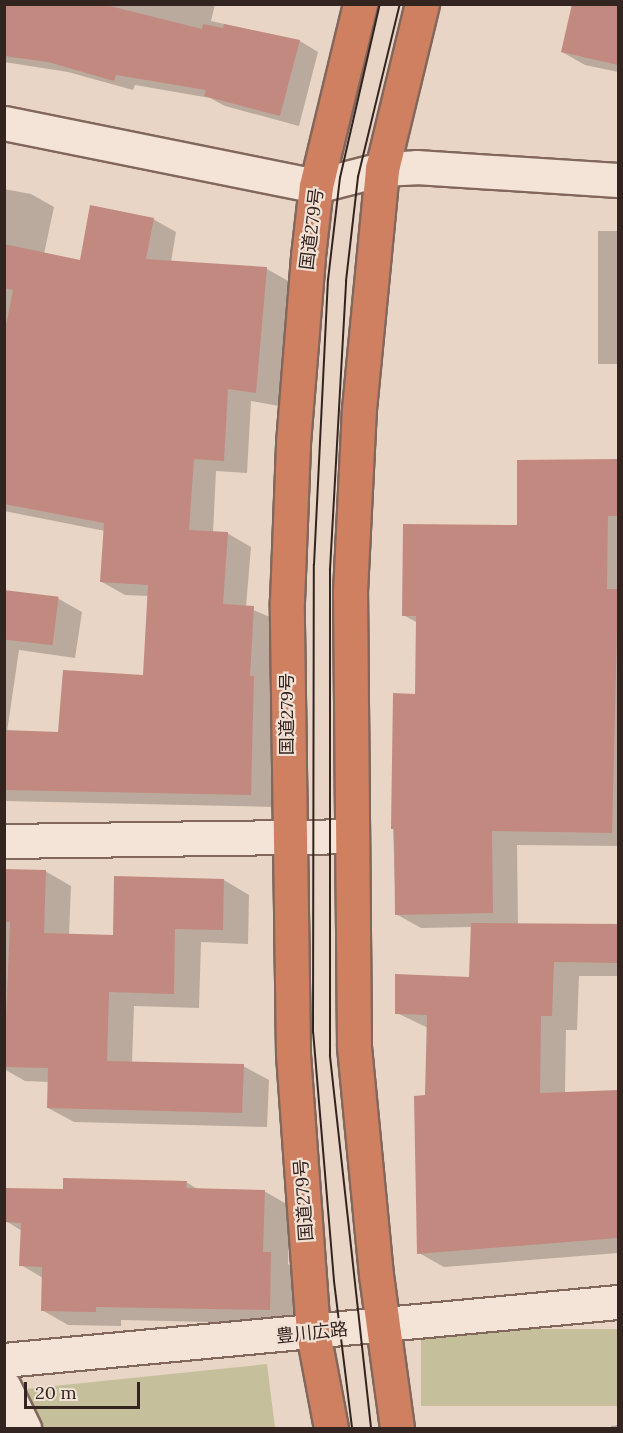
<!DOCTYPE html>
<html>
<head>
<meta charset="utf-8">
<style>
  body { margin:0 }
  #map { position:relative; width:623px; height:1433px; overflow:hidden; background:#e9d5c5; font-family:Lora,"Noto Sans JP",serif }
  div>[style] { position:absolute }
  .green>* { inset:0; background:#c5bf9b; transform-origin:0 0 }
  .shadow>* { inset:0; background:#0003; transform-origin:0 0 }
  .building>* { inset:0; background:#c28980; transform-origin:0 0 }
  .roads { filter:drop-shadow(2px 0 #82675d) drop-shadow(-2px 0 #82675d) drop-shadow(0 2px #82675d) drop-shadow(0 -2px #82675d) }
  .minor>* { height:33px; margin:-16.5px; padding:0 16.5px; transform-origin:16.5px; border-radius:16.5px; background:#f4e4d8 }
  .highway>* { height:33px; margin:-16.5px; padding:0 16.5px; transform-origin:16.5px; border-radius:16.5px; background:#ce8060 }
  .tram>* { height:1.5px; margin:-0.75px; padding:0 0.75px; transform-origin:0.75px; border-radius:0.75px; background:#332420 }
  span { translate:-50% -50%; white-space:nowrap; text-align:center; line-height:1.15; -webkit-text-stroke:4.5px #f1e1d4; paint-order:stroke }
  .street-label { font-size:18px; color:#332420 }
  .frame { position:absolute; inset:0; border:6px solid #332420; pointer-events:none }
  .scale { position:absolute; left:24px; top:1382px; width:116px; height:27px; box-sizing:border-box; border:3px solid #332420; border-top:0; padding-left:8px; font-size:18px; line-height:21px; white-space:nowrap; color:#332420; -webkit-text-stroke:4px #f1e1d4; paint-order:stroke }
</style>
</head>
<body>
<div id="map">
  <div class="green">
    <div style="left:618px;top:1329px;width:77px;height:197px;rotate:90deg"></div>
    <div style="clip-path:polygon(267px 1364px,275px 1428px,5px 1428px,5px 1391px)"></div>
  </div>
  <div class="shadow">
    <div style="clip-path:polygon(4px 4px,215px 4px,211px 21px,300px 41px,318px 52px,299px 126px,225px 106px,210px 98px,135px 85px,133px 90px,68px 72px,4px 62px)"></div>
    <div style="clip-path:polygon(573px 4px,618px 4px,618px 72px,585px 65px,562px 52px)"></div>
    <div style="clip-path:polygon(4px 189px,31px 194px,54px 207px,44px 254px,81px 262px,153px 219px,176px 232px,171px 262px,267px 269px,290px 282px,279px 406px,251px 401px,247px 473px,216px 471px,213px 533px,227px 533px,251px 547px,246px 607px,277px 620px,274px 807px,4px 801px,4px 592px,59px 599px,82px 612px,75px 658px,19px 650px,7px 732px,60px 733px,144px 677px,149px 596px,125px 595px,102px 582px,105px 531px,4px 511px)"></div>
    <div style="left:598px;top:231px;width:20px;height:133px"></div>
    <div style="clip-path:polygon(618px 461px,618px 846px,517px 845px,518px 925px,618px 926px,618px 1020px,617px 976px,579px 976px,577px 1030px,566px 1030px,565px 1093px,618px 1092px,618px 1253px,444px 1267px,419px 1253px,428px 1028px,397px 1013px,471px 979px,472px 927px,421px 928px,396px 914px,393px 829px,416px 695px,418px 623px,403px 615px,519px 526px,518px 462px)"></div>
    <div style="clip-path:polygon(4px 870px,45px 871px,71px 886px,69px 935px,114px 936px,224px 880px,249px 895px,248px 944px,201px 942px,199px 1008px,134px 1006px,132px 1063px,243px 1066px,269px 1080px,267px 1127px,74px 1122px,48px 1108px,49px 1082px,25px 1081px,4px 1069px)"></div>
    <div style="clip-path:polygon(186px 1182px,199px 1190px,264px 1191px,290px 1206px,288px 1264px,297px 1269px,295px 1324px,121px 1320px,121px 1326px,68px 1325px,42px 1310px,43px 1278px,21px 1265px,22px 1231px,6px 1221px,64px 1191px)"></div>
    <div style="clip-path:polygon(618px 1425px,618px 1428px,611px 1428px,611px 1426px)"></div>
  </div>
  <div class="building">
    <div style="clip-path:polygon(4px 4px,102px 4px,202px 29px,203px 24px,223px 28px,224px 24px,300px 40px,280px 116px,204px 96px,206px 90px,116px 75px,114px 81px,48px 62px,4px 56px)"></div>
    <div style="clip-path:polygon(572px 4px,618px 4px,618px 65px,561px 52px)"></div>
    <div style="clip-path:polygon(90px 205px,154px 218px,146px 259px,267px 267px,256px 393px,228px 389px,224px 461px,194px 459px,189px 530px,228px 532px,223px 604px,254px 606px,250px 676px,254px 676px,251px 795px,4px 790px,4px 730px,58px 732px,63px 670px,143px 675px,148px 585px,100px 582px,104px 523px,4px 504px,4px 335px,13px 290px,4px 288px,4px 244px,80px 260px)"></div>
    <div style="clip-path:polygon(618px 459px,618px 516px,608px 516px,607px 589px,618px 589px,612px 833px,492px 831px,493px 913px,395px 915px,394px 829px,391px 829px,393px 693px,415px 694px,416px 616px,402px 616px,403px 524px,517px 525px,517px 460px)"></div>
    <div style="left:4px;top:590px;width:55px;height:49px;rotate:7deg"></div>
    <div style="clip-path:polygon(4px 869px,46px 870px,44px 933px,113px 935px,114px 876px,224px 879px,223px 930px,175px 929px,174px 994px,109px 992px,107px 1061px,244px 1064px,242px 1113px,47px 1108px,48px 1068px,4px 1067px,10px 922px,4px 922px)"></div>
    <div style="clip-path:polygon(471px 923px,618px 924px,618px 963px,554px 962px,552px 1016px,541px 1016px,540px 1093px,618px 1090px,618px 1238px,417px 1254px,414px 1096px,425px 1095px,427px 1015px,395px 1014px,395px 974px,469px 977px)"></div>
    <div style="clip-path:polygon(63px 1178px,187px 1181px,186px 1188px,265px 1190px,263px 1252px,271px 1252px,270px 1310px,96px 1307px,96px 1312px,41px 1311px,42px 1267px,19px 1266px,21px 1223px,4px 1222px,5px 1188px,63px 1189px)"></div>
  </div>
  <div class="roads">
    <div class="minor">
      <div style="left:4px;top:123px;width:318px;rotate:11.4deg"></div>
      <div style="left:316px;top:186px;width:68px;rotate:-14.4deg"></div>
      <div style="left:382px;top:169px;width:34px;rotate:-3deg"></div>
      <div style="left:416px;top:167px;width:202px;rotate:3.7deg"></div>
      <div style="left:4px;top:841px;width:347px;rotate:-0.8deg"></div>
      <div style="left:4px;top:1360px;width:617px;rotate:-5.4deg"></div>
      <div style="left:4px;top:1387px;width:46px;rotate:64deg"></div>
    </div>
    <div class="highway">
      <div style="left:331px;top:1428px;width:97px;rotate:-100.7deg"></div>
      <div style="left:313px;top:1333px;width:281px;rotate:-94.1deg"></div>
      <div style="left:293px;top:1053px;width:452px;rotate:-90.8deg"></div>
      <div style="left:287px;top:601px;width:158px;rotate:-87.8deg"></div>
      <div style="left:293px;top:443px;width:188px;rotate:-85.4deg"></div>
      <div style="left:308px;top:256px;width:70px;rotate:-83.5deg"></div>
      <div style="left:316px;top:186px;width:187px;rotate:-76.4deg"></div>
      <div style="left:397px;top:1428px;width:154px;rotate:-97.8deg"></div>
      <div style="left:376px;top:1275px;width:231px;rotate:-95.5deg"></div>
      <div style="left:354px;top:1045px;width:453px;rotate:-90.5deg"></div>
      <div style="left:350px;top:592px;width:183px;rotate:-87.2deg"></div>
      <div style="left:359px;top:409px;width:241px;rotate:-84.5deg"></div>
      <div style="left:382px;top:169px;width:170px;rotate:-76.4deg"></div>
    </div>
  </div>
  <div class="tram">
    <div style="left:352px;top:1428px;width:148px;rotate:-97deg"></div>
    <div style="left:334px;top:1281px;width:249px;rotate:-94.8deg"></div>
    <div style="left:313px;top:1033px;width:468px;rotate:-89.9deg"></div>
    <div style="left:314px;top:565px;width:285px;rotate:-87.2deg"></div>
    <div style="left:328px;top:280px;width:103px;rotate:-83.3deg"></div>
    <div style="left:340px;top:178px;width:179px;rotate:-77.1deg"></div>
    <div style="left:371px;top:1428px;width:374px;rotate:-96.3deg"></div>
    <div style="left:330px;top:1056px;width:486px;rotate:-90deg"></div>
    <div style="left:330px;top:570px;width:289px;rotate:-86.8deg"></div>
    <div style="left:346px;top:281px;width:105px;rotate:-83.4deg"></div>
    <div style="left:358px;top:177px;width:178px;rotate:-76.4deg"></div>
  </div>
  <div class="street-label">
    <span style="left:312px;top:229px;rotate:-83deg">国道279号</span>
    <span style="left:287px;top:714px;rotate:-90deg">国道279号</span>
    <span style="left:304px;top:1200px;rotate:-94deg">国道279号</span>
    <span style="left:312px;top:1333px;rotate:-6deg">豊川広路</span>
  </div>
  <div class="frame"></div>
  <div class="scale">20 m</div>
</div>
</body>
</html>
